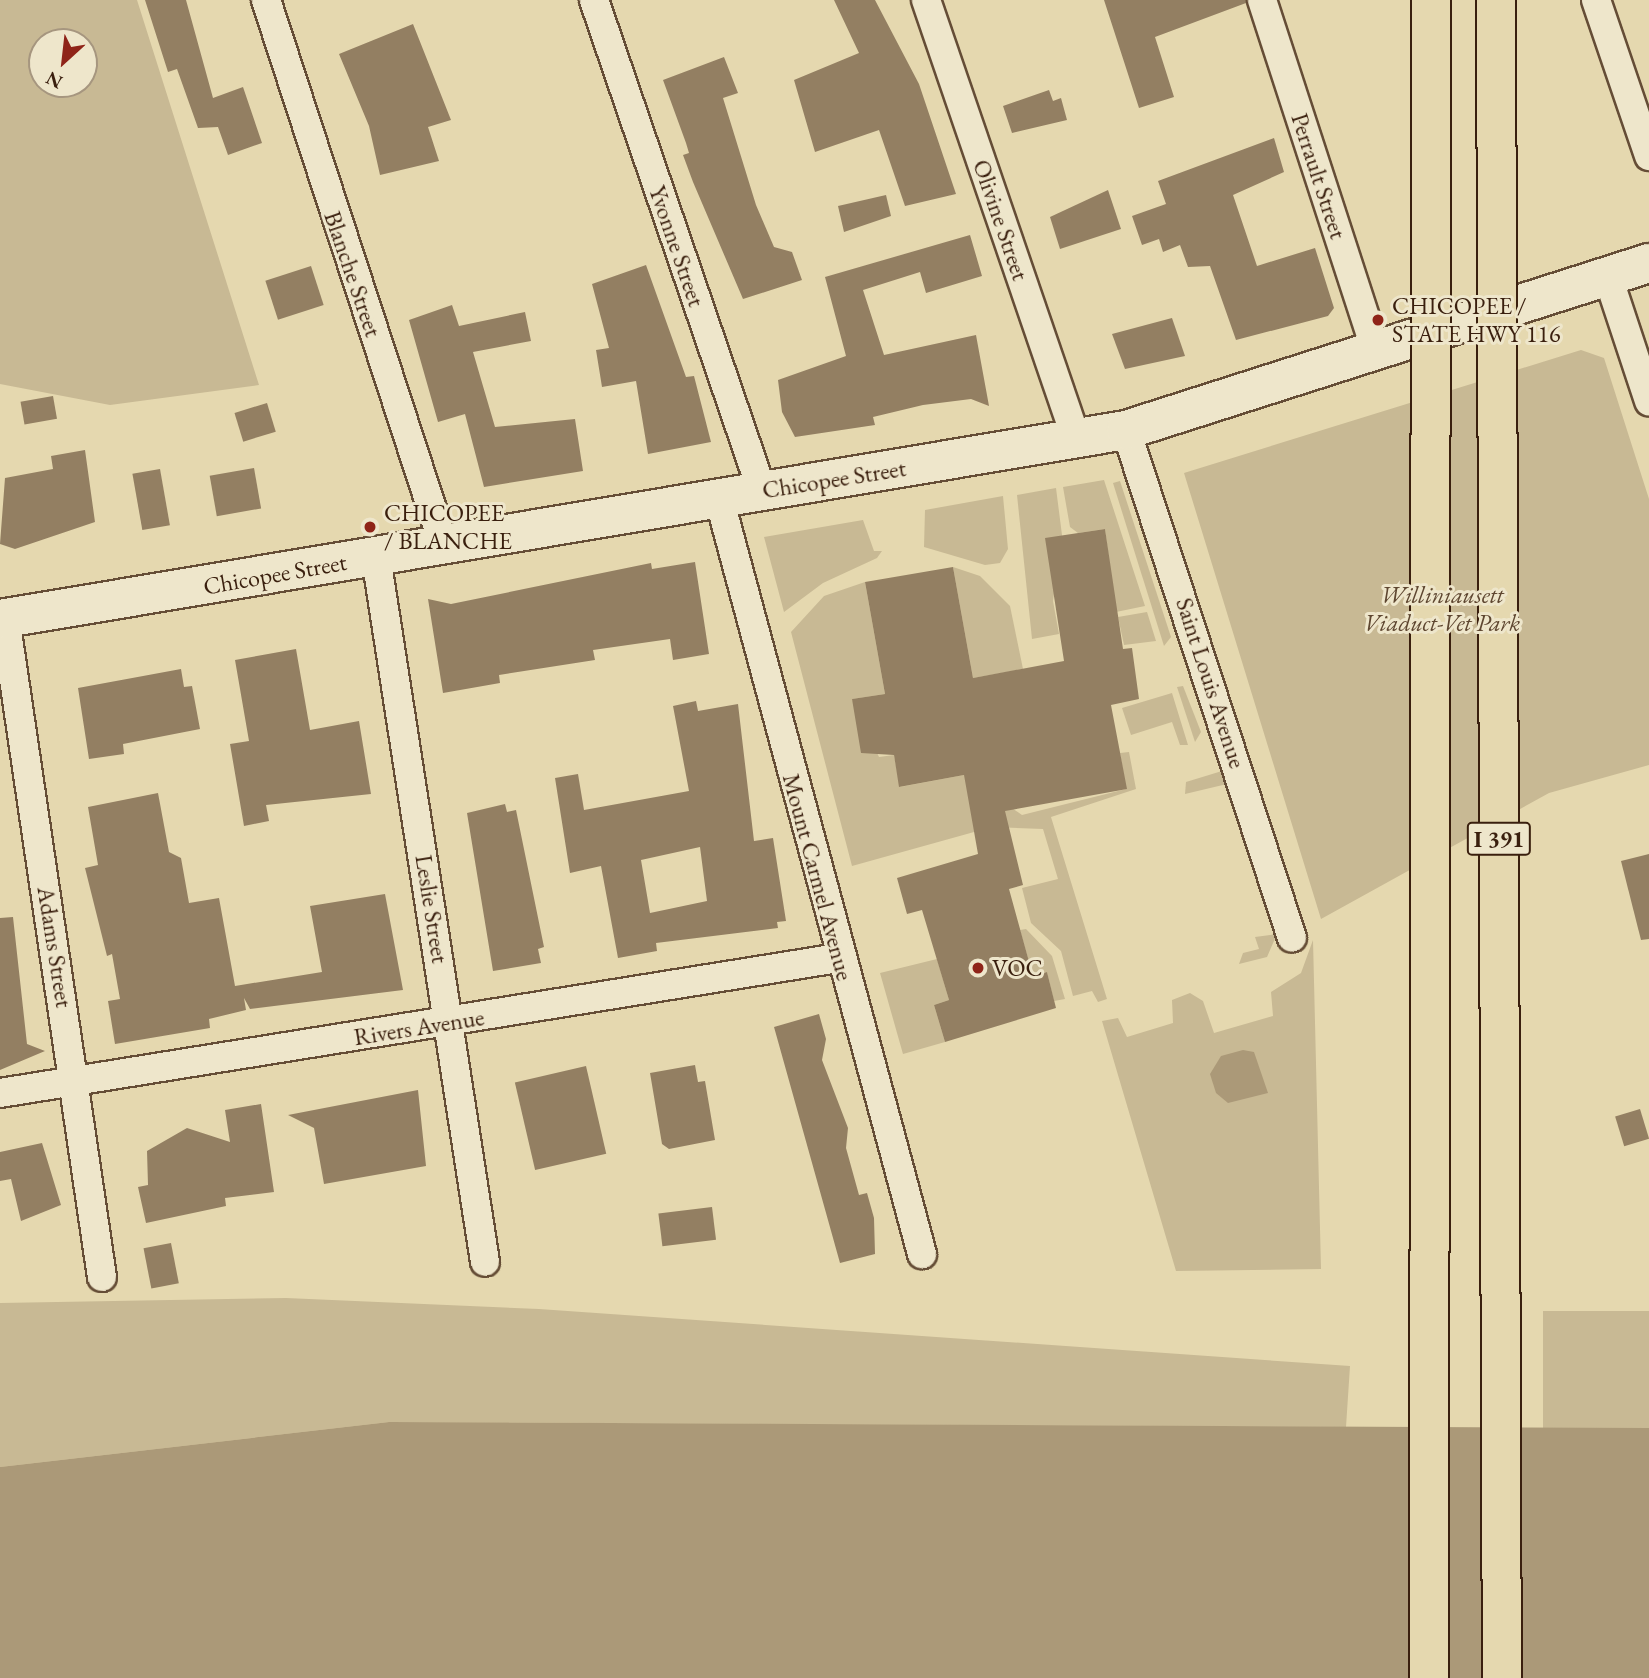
<!DOCTYPE html>
<html>
<head>
<meta charset="utf-8">
<style>
  body { margin:0 }
  #map { position:relative; width:1649px; height:1678px; overflow:hidden; background:#e5d8af; font-family:"EB Garamond",serif }
  div>[style] { position:absolute }
  .green>* { inset:0; background:#c8b994; transform-origin:0 0 }
  .water>* { inset:0; background:#ab9978 }
  .building>* { inset:0; background:#937f62; transform-origin:0 0 }
  .roads { filter:drop-shadow(2px 0 #654d36) drop-shadow(-2px 0 #654d36) drop-shadow(0 2px #654d36) drop-shadow(0 -2px #654d36) }
  .street>* { height:28px; margin:-14px; padding:0 14px; transform-origin:14px; border-radius:14px; background:#eee6cb }
  .secondary>* { height:38px; margin:-19px; padding:0 19px; transform-origin:19px; border-radius:19px; background:#eee6cb }
  .bridges { filter:drop-shadow(2px 0 #3a1f0e) drop-shadow(-2px 0 #3a1f0e) drop-shadow(0 2px #3a1f0e) drop-shadow(0 -2px #3a1f0e) }
  .highway-bridge>* { height:38px; margin:-19px; padding:0 19px; transform-origin:19px; border-radius:19px; background:#e5d8af }
  .dots>* { width:19px; height:19px; translate:-50% -50%; box-sizing:border-box; border:4px solid #eee6cb; border-radius:50% }
  span { translate:-50% -50%; white-space:nowrap; text-align:center; line-height:1.15; -webkit-text-stroke:6px #eee6cb; paint-order:stroke }
  .shield-label span { padding:2px 5px; background:#eee6cb; border:2px solid; border-radius:5px; -webkit-text-stroke-width:0 }
  .shield-label { font-size:23px; color:#3a1f0e; font-weight:700 }
  .street-label { font-size:24px; color:#3a1f0e }
  .poi-label { font-size:24px; color:#3a1f0e }
  .left { translate:0 -50%; text-align:left }
  .park-label { font-size:24px; color:#5e4630; font-style:italic }
  .north { position:absolute; left:28px; top:28px; width:70px; height:70px; box-sizing:border-box; background:#eee6cb; border:2px solid #a6967f; border-radius:50%; rotate:207deg; font-size:19px; font-weight:700; line-height:28px; text-align:center; color:#3a1f0e }
  .north::after { content:''; display:block; margin:auto; width:24px; height:32px; background:#8f2418; clip-path:polygon(50% 0,100% 100%,50% 72%,0 100%) }
</style>
</head>
<body>
<div id="map">
  <div class="green">
    <div style="clip-path:polygon(evenodd,0 0,137px 0,259px 385px,110px 405px,0 384px,0 0,42px 42px,84px 42px,84px 84px,42px 84px,42px 42px)"></div>
    <div style="clip-path:polygon(1581px 350px,1604px 358px,1649px 499px,1649px 765px,1549px 793px,1321px 919px,1184px 473px)"></div>
    <div style="clip-path:polygon(1104px 480px,1145px 606px,1116px 612px,1105px 529px,1078px 533px,1070px 527px,1063px 487px)"></div>
    <div style="clip-path:polygon(1120px 481px,1171px 637px,1164px 646px,1113px 483px)"></div>
    <div style="clip-path:polygon(1056px 488px,1062px 535px,1053px 601px,1059px 634px,1032px 639px,1017px 495px)"></div>
    <div style="clip-path:polygon(1003px 496px,1008px 549px,1000px 563px,985px 565px,924px 547px,925px 510px)"></div>
    <div style="clip-path:polygon(863px 520px,874px 551px,882px 551px,877px 558px,823px 583px,784px 612px,764px 537px)"></div>
    <div style="clip-path:polygon(953px 567px,980px 576px,1010px 606px,1023px 669px,973px 678px)"></div>
    <div style="clip-path:polygon(865px 582px,885px 694px,852px 699px,879px 757px,894px 755px,900px 787px,964px 775px,1022px 815px,1126px 789px,1120px 753px,1129px 752px,1136px 789px,1051px 817px,1107px 999px,1098px 1002px,1092px 991px,1073px 996px,1061px 951px,1031px 923px,1022px 888px,1058px 879px,1043px 829px,992px 827px,852px 866px,791px 632px,824px 596px)"></div>
    <div style="clip-path:polygon(1147px 612px,1156px 641px,1124px 645px,1118px 617px)"></div>
    <div style="clip-path:polygon(1183px 686px,1201px 732px,1195px 742px,1177px 687px)"></div>
    <div style="clip-path:polygon(1172px 693px,1188px 745px,1180px 745px,1172px 722px,1131px 735px,1122px 708px)"></div>
    <div style="clip-path:polygon(1222px 771px,1227px 784px,1185px 794px,1186px 782px)"></div>
    <div style="clip-path:polygon(1026px 929px,1052px 956px,1065px 999px,1054px 1001px,1047px 972px,1033px 976px,1020px 930px)"></div>
    <div style="clip-path:polygon(1277px 934px,1267px 957px,1239px 964px,1243px 953px,1259px 949px,1255px 937px)"></div>
    <div style="clip-path:polygon(1313px 940px,1321px 1269px,1176px 1271px,1102px 1021px,1118px 1018px,1127px 1037px,1173px 1023px,1172px 1000px,1190px 993px,1203px 1001px,1214px 1033px,1273px 1016px,1271px 992px,1301px 973px)"></div>
    <div style="clip-path:polygon(937px 959px,949px 1000px,934px 1005px,945px 1042px,903px 1054px,880px 973px)"></div>
    <div style="clip-path:polygon(286px 1298px,539px 1309px,1350px 1366px,1346px 1427px,389px 1422px,0 1467px,0 1303px)"></div>
    <div style="left:1649px;top:1311px;width:117px;height:106px;rotate:90deg"></div>
  </div>
  <div class="water">
    <div style="clip-path:polygon(1243px 1050px,1254px 1052px,1268px 1093px,1228px 1103px,1216px 1093px,1210px 1074px,1221px 1056px)"></div>
    <div style="clip-path:polygon(389px 1422px,1649px 1428px,1649px 1678px,0 1678px,0 1467px)"></div>
  </div>
  <div class="building">
    <div style="clip-path:polygon(145px 0,186px 0,213px 98px,243px 87px,262px 143px,228px 155px,218px 127px,198px 128px,177px 69px,168px 72px)"></div>
    <div style="clip-path:polygon(834px 0,875px 0,919px 84px,956px 194px,905px 206px,879px 130px,815px 152px,794px 80px,859px 53px)"></div>
    <div style="clip-path:polygon(1104px 0,1246px 0,1246px 3px,1155px 37px,1174px 97px,1139px 108px)"></div>
    <div style="clip-path:polygon(413px 24px,451px 120px,428px 127px,439px 161px,380px 175px,369px 126px,339px 54px)"></div>
    <div style="clip-path:polygon(724px 57px,738px 93px,723px 98px,756px 205px,774px 247px,792px 252px,802px 280px,743px 299px,693px 182px,683px 155px,689px 153px,686px 143px,663px 80px)"></div>
    <div style="clip-path:polygon(1049px 90px,1053px 101px,1061px 98px,1067px 120px,1012px 133px,1003px 106px)"></div>
    <div style="clip-path:polygon(1274px 138px,1284px 172px,1233px 195px,1257px 266px,1315px 248px,1334px 308px,1328px 316px,1236px 340px,1210px 266px,1188px 267px,1180px 245px,1163px 252px,1159px 239px,1142px 245px,1132px 216px,1166px 204px,1158px 181px)"></div>
    <div style="clip-path:polygon(1108px 190px,1121px 229px,1060px 249px,1050px 217px)"></div>
    <div style="clip-path:polygon(886px 195px,891px 216px,844px 232px,838px 206px)"></div>
    <div style="clip-path:polygon(970px 235px,982px 276px,926px 293px,920px 272px,863px 290px,884px 355px,976px 335px,989px 406px,971px 399px,923px 405px,873px 417px,875px 425px,795px 437px,782px 412px,778px 380px,846px 356px,825px 277px)"></div>
    <div style="clip-path:polygon(646px 265px,686px 377px,694px 376px,711px 442px,648px 454px,636px 381px,602px 387px,596px 350px,609px 348px,592px 284px)"></div>
    <div style="left:311px;top:266px;width:41px;height:48px;rotate:72deg"></div>
    <div style="clip-path:polygon(452px 305px,459px 326px,525px 312px,531px 341px,473px 352px,495px 427px,575px 419px,583px 471px,484px 487px,465px 414px,438px 422px,409px 320px)"></div>
    <div style="clip-path:polygon(1172px 318px,1185px 356px,1125px 369px,1112px 334px)"></div>
    <div style="left:53px;top:396px;width:23px;height:33px;rotate:80deg"></div>
    <div style="left:267px;top:403px;width:30px;height:34px;rotate:73deg"></div>
    <div style="clip-path:polygon(85px 450px,95px 522px,15px 549px,0 544px,5px 478px,53px 469px,51px 456px)"></div>
    <div style="left:254px;top:468px;width:41px;height:45px;rotate:80deg"></div>
    <div style="left:160px;top:469px;width:57px;height:28px;rotate:80deg"></div>
    <div style="clip-path:polygon(1105px 529px,1123px 649px,1132px 648px,1139px 699px,1111px 705px,1127px 789px,1005px 811px,1023px 885px,1009px 889px,1033px 976px,1047px 972px,1056px 1008px,945px 1042px,934px 1005px,949px 1000px,922px 910px,907px 914px,897px 878px,978px 854px,964px 775px,899px 787px,894px 755px,861px 753px,852px 699px,885px 694px,865px 582px,953px 567px,973px 678px,1064px 661px,1045px 538px)"></div>
    <div style="clip-path:polygon(695px 562px,709px 654px,673px 660px,670px 639px,593px 650px,595px 660px,499px 675px,500px 683px,443px 693px,428px 599px,451px 604px,651px 563px,652px 569px)"></div>
    <div style="clip-path:polygon(296px 649px,310px 730px,359px 721px,371px 794px,266px 805px,269px 821px,244px 826px,230px 744px,249px 741px,235px 660px)"></div>
    <div style="clip-path:polygon(181px 669px,184px 687px,192px 686px,200px 729px,123px 744px,124px 754px,89px 759px,78px 688px)"></div>
    <div style="clip-path:polygon(evenodd,696px 701px,698px 711px,738px 704px,754px 841px,773px 838px,786px 921px,777px 922px,778px 928px,656px 943px,657px 951px,618px 958px,601px 866px,570px 873px,555px 778px,578px 774px,584px 810px,689px 791px,673px 706px,696px 701px,700px 847px,707px 901px,650px 913px,641px 860px,700px 847px)"></div>
    <div style="clip-path:polygon(158px 793px,169px 852px,181px 858px,189px 903px,219px 898px,235px 986px,322px 972px,310px 906px,385px 894px,403px 990px,250px 1009px,244px 998px,246px 1010px,209px 1019px,210px 1028px,115px 1044px,108px 1001px,120px 999px,112px 954px,107px 956px,85px 868px,98px 865px,88px 807px)"></div>
    <div style="clip-path:polygon(505px 804px,507px 812px,516px 810px,544px 947px,538px 949px,541px 963px,493px 971px,467px 813px)"></div>
    <div style="clip-path:polygon(1649px 854px,1649px 939px,1641px 940px,1621px 861px)"></div>
    <div style="clip-path:polygon(13px 917px,27px 1044px,45px 1051px,0 1070px,0 918px)"></div>
    <div style="clip-path:polygon(819px 1014px,826px 1039px,822px 1060px,848px 1128px,846px 1148px,859px 1195px,867px 1193px,874px 1218px,875px 1254px,840px 1263px,774px 1027px)"></div>
    <div style="clip-path:polygon(695px 1065px,698px 1082px,705px 1081px,715px 1140px,669px 1149px,662px 1144px,650px 1073px)"></div>
    <div style="left:586px;top:1066px;width:90px;height:73px;rotate:77deg"></div>
    <div style="clip-path:polygon(418px 1090px,426px 1166px,324px 1184px,314px 1128px,288px 1115px)"></div>
    <div style="clip-path:polygon(261px 1104px,274px 1192px,225px 1198px,226px 1206px,146px 1223px,138px 1187px,148px 1185px,147px 1151px,187px 1128px,230px 1142px,225px 1110px)"></div>
    <div style="left:1640px;top:1109px;width:31px;height:26px;rotate:73deg"></div>
    <div style="clip-path:polygon(42px 1143px,61px 1205px,21px 1221px,11px 1179px,0 1181px,0 1152px)"></div>
    <div style="left:712px;top:1207px;width:33px;height:54px;rotate:83deg"></div>
    <div style="left:171px;top:1243px;width:41px;height:28px;rotate:79deg"></div>
  </div>
  <div class="roads">
    <div class="street">
      <div style="left:266px;top:0;width:574px;rotate:71.94deg"></div>
      <div style="left:594px;top:0;width:519px;rotate:71.11deg"></div>
      <div style="left:926px;top:0;width:465px;rotate:71.1deg"></div>
      <div style="left:1262px;top:0;width:369px;rotate:72deg"></div>
      <div style="left:1596px;top:0;width:165px;rotate:71.2deg"></div>
      <div style="left:1608px;top:277px;width:131px;rotate:71.7deg"></div>
      <div style="left:1126px;top:430px;width:534px;rotate:71.9deg"></div>
      <div style="left:719px;top:498px;width:783px;rotate:74.97deg"></div>
      <div style="left:376px;top:557px;width:713px;rotate:81.21deg"></div>
      <div style="left:5px;top:618px;width:666px;rotate:81.63deg"></div>
      <div style="left:0;top:1093px;width:849px;rotate:-9.15deg"></div>
    </div>
    <div class="secondary">
      <div style="left:0;top:619px;width:1142px;rotate:-9.53deg"></div>
      <div style="left:1126px;top:430px;width:549px;rotate:-17.71deg"></div>
    </div>
  </div>
  <div class="bridges">
    <div class="highway-bridge">
      <div style="left:1496px;top:0;width:1678px;rotate:89.8deg"></div>
      <div style="left:1429px;top:1678px;width:1678px;rotate:-89.93deg"></div>
    </div>
  </div>
  <div class="dots">
    <div style="left:1378px;top:320px;background:#8f2418"></div>
    <div style="left:370px;top:527px;background:#8f2418"></div>
    <div style="left:978px;top:968px;background:#8f2418"></div>
  </div>
  <div class="shield-label">
    <span style="left:1499px;top:839px">I 391</span>
  </div>
  <div class="street-label">
    <span style="left:1319px;top:176px;rotate:72deg">Perrault Street</span>
    <span style="left:1001px;top:220px;rotate:71deg">Olivine Street</span>
    <span style="left:677px;top:246px;rotate:71deg">Yvonne Street</span>
    <span style="left:353px;top:274px;rotate:71deg">Blanche Street</span>
    <span style="left:834px;top:479px;rotate:-9deg">Chicopee Street</span>
    <span style="left:275px;top:574px;rotate:-10deg">Chicopee Street</span>
    <span style="left:1211px;top:683px;rotate:72deg">Saint Louis Avenue</span>
    <span style="left:818px;top:877px;rotate:75deg">Mount Carmel Avenue</span>
    <span style="left:432px;top:909px;rotate:81deg">Leslie Street</span>
    <span style="left:55px;top:947px;rotate:81deg">Adams Street</span>
    <span style="left:419px;top:1027px;rotate:-9deg">Rivers Avenue</span>
  </div>
  <div class="poi-label">
    <span class="left" style="left:1392px;top:320px">CHICOPEE /<br>STATE HWY 116</span>
    <span class="left" style="left:384px;top:527px">CHICOPEE<br>/ BLANCHE</span>
    <span class="left" style="left:992px;top:968px">VOC</span>
  </div>
  <div class="park-label">
    <span style="left:1442px;top:609px">Williniausett<br>Viaduct-Vet Park</span>
  </div>
  <div class="north">N</div>
</div>
</body>
</html>
